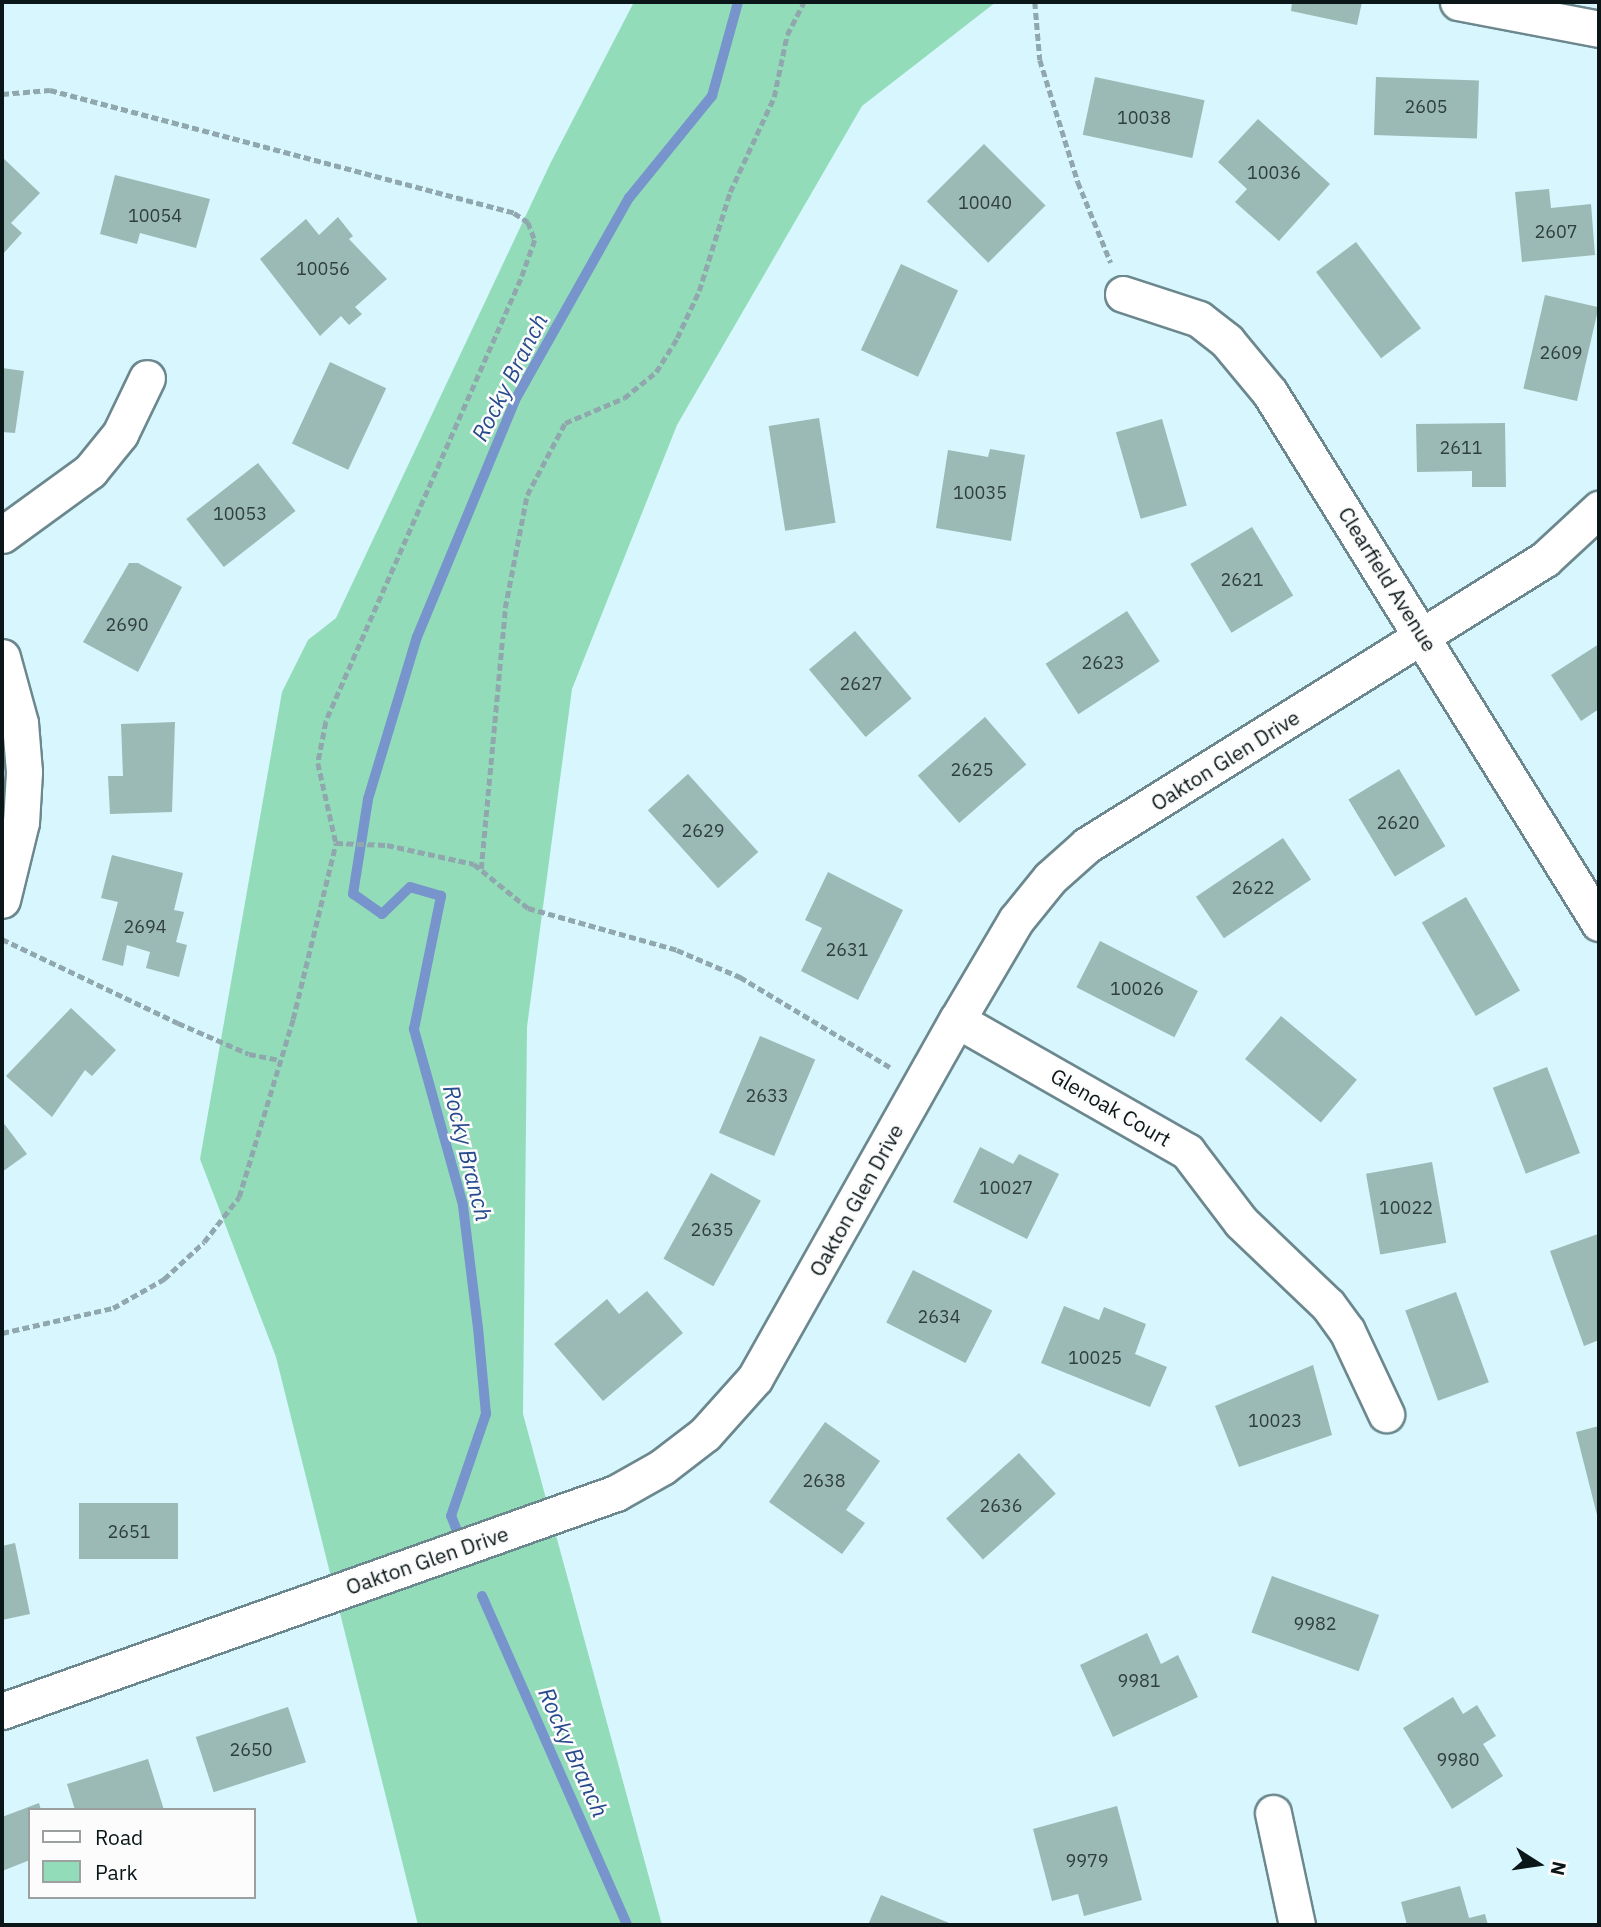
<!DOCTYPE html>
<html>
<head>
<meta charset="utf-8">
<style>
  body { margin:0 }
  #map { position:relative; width:1601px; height:1927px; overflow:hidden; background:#d7f6fd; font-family:"IBM Plex Sans",sans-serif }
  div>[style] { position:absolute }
  .green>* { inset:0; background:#93dcb9 }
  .stream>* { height:10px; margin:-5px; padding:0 5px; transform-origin:5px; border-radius:5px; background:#7794cc }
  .building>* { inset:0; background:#9bb9b5; transform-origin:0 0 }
  .path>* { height:4.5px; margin-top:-2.25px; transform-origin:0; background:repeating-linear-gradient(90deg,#90a8ad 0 7px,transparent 0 10.5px) }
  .roads { filter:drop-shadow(2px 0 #6c888e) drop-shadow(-2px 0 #6c888e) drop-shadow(0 2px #6c888e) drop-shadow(0 -2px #6c888e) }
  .minor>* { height:35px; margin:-17.5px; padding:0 17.5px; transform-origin:17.5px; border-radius:17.5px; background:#fff }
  span { translate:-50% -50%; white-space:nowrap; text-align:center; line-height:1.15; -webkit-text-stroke:5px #fcfcfc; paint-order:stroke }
  .number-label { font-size:18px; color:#2f3f3f }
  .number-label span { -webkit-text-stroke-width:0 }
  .street-label { font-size:21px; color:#0b1618 }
  .water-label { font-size:23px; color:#284a8e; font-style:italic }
  .frame { position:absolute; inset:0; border:4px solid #0b1618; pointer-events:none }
  .legend { position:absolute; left:28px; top:1808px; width:228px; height:91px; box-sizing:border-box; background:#fcfcfc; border:2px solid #9ca0a1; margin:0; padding:9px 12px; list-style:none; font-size:21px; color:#0b1618 }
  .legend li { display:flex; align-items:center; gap:14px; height:35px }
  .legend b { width:35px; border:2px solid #9ca0a1 }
  .north { position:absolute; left:1503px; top:1829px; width:70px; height:70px; -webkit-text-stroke:5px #fcfcfc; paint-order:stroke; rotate:102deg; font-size:19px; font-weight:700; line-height:28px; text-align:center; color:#0b1618 }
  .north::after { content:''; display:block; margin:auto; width:24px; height:32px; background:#0b1618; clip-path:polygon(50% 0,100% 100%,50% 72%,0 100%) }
</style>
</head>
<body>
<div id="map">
  <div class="green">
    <div style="clip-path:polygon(634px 2px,996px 2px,862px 106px,677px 425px,572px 689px,527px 1027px,523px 1414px,662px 1925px,418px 1925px,276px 1357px,200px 1159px,282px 692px,308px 640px,336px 618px,551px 162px)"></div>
  </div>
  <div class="stream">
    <div style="left:462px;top:1544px;width:30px;rotate:-111deg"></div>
    <div style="left:451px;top:1516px;width:108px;rotate:-71.1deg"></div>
    <div style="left:486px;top:1414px;width:86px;rotate:-95.3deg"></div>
    <div style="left:478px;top:1328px;width:124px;rotate:-97deg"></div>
    <div style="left:463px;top:1205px;width:183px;rotate:-105.6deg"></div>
    <div style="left:414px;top:1029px;width:136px;rotate:-78.5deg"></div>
    <div style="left:441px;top:896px;width:32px;rotate:-164deg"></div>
    <div style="left:410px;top:887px;width:39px;rotate:136deg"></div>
    <div style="left:382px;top:914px;width:35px;rotate:-145deg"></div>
    <div style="left:353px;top:894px;width:96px;rotate:-81deg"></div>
    <div style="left:368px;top:799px;width:169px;rotate:-73.2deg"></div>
    <div style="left:417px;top:637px;width:256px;rotate:-67.5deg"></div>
    <div style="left:515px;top:400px;width:232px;rotate:-60.6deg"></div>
    <div style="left:629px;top:198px;width:132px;rotate:-50.9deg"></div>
    <div style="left:712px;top:96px;width:98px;rotate:-74.5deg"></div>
    <div style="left:482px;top:1596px;width:360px;rotate:66.2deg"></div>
  </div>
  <div class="building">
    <div style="clip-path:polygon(1292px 2px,1362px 2px,1357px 25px,1291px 11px)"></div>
    <div style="left:1095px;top:77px;width:112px;height:59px;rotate:12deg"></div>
    <div style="left:1376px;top:77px;width:103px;height:58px;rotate:2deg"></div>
    <div style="clip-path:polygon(1258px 119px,1330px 184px,1279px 241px,1235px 202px,1247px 189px,1218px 162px)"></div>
    <div style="left:984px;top:144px;width:87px;height:81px;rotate:45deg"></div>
    <div style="clip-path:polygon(2px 157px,40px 193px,11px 223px,22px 233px,2px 255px)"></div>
    <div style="clip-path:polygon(115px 175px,210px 199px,196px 248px,140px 233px,137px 244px,100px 234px)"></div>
    <div style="clip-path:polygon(1549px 189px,1551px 208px,1591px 204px,1595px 255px,1522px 262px,1515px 192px)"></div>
    <div style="clip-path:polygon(338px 217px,353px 236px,349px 239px,387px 279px,355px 307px,362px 314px,349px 325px,341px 316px,320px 336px,260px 259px,306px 219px,319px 235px)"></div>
    <div style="left:1356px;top:242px;width:108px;height:50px;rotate:53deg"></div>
    <div style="left:901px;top:264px;width:63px;height:95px;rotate:25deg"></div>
    <div style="left:1545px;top:295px;width:55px;height:96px;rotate:13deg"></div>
    <div style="left:330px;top:362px;width:62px;height:90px;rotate:25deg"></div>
    <div style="clip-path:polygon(2px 368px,24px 371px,15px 433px,2px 432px)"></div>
    <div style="left:819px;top:418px;width:106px;height:51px;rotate:81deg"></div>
    <div style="left:1162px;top:419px;width:90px;height:48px;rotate:74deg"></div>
    <div style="clip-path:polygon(1505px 423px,1506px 487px,1472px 487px,1472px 471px,1417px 472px,1416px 424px)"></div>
    <div style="clip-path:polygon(990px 449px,1025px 455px,1011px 541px,936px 528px,948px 450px,988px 457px)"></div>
    <div style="left:258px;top:463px;width:61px;height:91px;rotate:52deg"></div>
    <div style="left:1252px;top:527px;width:80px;height:72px;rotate:59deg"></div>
    <div style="clip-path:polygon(129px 563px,138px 563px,182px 587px,138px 672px,83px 642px)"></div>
    <div style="left:1127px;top:611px;width:60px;height:97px;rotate:57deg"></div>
    <div style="left:855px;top:631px;width:88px;height:60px;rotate:50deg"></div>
    <div style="clip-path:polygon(1599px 644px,1599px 709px,1581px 721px,1551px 675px)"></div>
    <div style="left:985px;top:717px;width:63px;height:89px;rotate:49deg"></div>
    <div style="clip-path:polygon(175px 722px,172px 812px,110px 814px,108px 776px,123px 776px,121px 724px)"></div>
    <div style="left:1399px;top:769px;width:90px;height:59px;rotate:59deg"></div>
    <div style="left:688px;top:774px;width:105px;height:54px;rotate:48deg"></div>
    <div style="left:1283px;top:838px;width:50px;height:105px;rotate:56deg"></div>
    <div style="clip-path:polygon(112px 855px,183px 873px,174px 910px,184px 912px,176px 942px,187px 945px,179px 977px,146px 968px,150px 952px,127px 945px,123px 966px,102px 960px,118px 902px,101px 898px)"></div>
    <div style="clip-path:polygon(828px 872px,903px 910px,858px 1000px,801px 971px,822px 928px,805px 920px)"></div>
    <div style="left:1466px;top:897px;width:108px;height:51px;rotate:60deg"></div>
    <div style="left:1100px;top:941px;width:110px;height:52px;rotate:27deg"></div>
    <div style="clip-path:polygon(71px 1008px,116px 1050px,92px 1076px,85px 1070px,52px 1117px,6px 1076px)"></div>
    <div style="left:1281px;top:1016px;width:99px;height:56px;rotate:40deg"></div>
    <div style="left:760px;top:1036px;width:60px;height:105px;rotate:23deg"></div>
    <div style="left:1547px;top:1067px;width:92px;height:58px;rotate:69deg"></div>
    <div style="clip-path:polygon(2px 1121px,27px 1154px,2px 1172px)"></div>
    <div style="clip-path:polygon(980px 1147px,1013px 1164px,1019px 1154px,1059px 1174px,1027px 1239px,953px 1202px)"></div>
    <div style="left:1432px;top:1162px;width:82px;height:67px;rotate:80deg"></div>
    <div style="left:711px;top:1173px;width:57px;height:98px;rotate:29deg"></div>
    <div style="clip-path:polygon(1598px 1234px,1599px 1340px,1584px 1346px,1550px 1251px)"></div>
    <div style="left:913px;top:1270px;width:89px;height:59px;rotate:27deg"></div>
    <div style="clip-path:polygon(647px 1291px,683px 1333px,603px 1401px,554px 1344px,607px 1299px,619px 1314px)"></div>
    <div style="left:1456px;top:1292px;width:96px;height:54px;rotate:70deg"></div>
    <div style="clip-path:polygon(1064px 1306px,1099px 1320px,1104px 1307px,1146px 1324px,1135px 1354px,1167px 1367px,1150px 1407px,1041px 1363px)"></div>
    <div style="clip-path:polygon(1313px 1365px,1332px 1435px,1239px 1467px,1215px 1406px)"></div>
    <div style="clip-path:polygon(825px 1422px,880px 1461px,846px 1510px,865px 1523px,842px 1554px,769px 1502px)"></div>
    <div style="clip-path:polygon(1599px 1426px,1599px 1519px,1598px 1519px,1576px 1432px)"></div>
    <div style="left:1019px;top:1453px;width:55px;height:98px;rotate:48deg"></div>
    <div style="left:178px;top:1503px;width:56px;height:99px;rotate:90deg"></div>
    <div style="clip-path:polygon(15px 1543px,30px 1614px,2px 1620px,2px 1546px)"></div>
    <div style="left:1272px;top:1576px;width:114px;height:60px;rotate:20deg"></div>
    <div style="clip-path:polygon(1147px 1633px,1161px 1664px,1178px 1655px,1198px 1697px,1113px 1737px,1080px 1665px)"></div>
    <div style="clip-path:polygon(1453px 1697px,1463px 1714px,1477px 1705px,1496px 1736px,1483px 1744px,1503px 1776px,1452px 1809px,1403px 1728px)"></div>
    <div style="left:288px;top:1707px;width:58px;height:97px;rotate:72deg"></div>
    <div style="clip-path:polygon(148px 1759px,164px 1810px,75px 1810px,67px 1784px)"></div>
    <div style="clip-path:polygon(39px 1803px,41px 1810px,30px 1810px,30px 1860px,2px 1871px,2px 1817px)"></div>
    <div style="clip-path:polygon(1117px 1806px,1142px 1900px,1084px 1916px,1078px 1894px,1052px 1901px,1033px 1829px)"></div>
    <div style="clip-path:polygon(1460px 1886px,1469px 1918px,1485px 1914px,1488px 1925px,1407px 1925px,1401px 1902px)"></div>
    <div style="clip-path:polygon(881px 1895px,954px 1925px,868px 1925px)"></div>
  </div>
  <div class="path">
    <div style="left:1035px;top:2px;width:58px;rotate:85.1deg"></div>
    <div style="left:1040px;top:60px;width:128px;rotate:72.7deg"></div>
    <div style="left:1078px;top:182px;width:87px;rotate:67.8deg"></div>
    <div style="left:2px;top:94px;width:48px;rotate:-4.8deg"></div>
    <div style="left:50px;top:90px;width:480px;rotate:14.8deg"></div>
    <div style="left:514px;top:213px;width:17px;rotate:33deg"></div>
    <div style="left:528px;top:222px;width:19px;rotate:69deg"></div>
    <div style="left:535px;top:240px;width:41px;rotate:109.7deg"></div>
    <div style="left:521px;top:279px;width:484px;rotate:113.8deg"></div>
    <div style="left:326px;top:722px;width:42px;rotate:101deg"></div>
    <div style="left:318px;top:763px;width:82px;rotate:77.3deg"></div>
    <div style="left:336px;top:843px;width:51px;rotate:2.2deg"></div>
    <div style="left:387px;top:845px;width:89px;rotate:12.3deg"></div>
    <div style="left:474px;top:864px;width:70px;rotate:39.2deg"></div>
    <div style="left:528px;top:908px;width:155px;rotate:15.7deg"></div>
    <div style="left:677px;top:950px;width:69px;rotate:23.2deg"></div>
    <div style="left:740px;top:977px;width:175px;rotate:31deg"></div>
    <div style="left:481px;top:869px;width:262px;rotate:-84.7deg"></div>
    <div style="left:505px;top:608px;width:115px;rotate:-79deg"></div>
    <div style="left:527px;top:495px;width:81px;rotate:-62.2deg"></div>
    <div style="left:565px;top:423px;width:64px;rotate:-23deg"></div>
    <div style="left:624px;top:398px;width:41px;rotate:-39.1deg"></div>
    <div style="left:656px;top:372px;width:40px;rotate:-58deg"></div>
    <div style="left:677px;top:338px;width:52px;rotate:-64.9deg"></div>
    <div style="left:699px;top:291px;width:104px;rotate:-72.6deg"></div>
    <div style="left:730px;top:192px;width:105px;rotate:-65.1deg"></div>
    <div style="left:774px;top:97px;width:63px;rotate:-78.2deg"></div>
    <div style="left:787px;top:35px;width:37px;rotate:-63deg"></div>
    <div style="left:2px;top:939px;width:195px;rotate:25.5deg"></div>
    <div style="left:178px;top:1023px;width:77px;rotate:23.6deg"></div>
    <div style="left:249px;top:1054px;width:31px;rotate:11deg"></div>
    <div style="left:2px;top:1333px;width:114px;rotate:-12.7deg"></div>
    <div style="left:113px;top:1308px;width:59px;rotate:-29.6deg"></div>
    <div style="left:164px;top:1279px;width:54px;rotate:-42.8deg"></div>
    <div style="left:204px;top:1242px;width:57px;rotate:-52.1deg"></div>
    <div style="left:239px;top:1197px;width:186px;rotate:-73.1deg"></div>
    <div style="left:293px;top:1019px;width:181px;rotate:-76.3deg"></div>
  </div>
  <div class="roads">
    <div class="minor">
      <div style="left:1458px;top:2px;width:144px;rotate:10.8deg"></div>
      <div style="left:1123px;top:294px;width:80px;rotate:18.2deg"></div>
      <div style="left:1199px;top:319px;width:36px;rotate:38deg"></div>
      <div style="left:1227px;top:341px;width:67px;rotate:50.4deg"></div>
      <div style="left:1270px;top:393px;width:624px;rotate:58.17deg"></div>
      <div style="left:2px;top:535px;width:109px;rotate:-36deg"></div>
      <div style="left:90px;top:471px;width:48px;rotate:-51deg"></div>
      <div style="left:120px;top:434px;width:62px;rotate:-64.3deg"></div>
      <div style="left:2px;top:657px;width:68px;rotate:74.7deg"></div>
      <div style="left:20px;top:723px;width:49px;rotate:85.3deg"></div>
      <div style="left:24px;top:772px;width:50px;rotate:93.4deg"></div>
      <div style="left:21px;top:822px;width:80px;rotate:103.7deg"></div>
      <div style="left:957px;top:1020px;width:265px;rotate:29.7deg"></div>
      <div style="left:1187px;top:1151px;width:89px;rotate:52.7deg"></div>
      <div style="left:1241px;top:1222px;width:120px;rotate:43.7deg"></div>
      <div style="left:1328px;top:1305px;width:32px;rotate:54deg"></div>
      <div style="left:1347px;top:1331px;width:92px;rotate:64.8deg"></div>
      <div style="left:2px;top:1711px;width:652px;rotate:-19.55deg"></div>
      <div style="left:616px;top:1493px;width:53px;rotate:-29.5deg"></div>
      <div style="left:662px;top:1467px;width:54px;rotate:-37.5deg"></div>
      <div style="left:705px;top:1434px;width:75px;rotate:-48.2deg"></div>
      <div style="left:755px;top:1378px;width:411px;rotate:-60.6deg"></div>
      <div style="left:957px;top:1020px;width:116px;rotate:-59.5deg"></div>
      <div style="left:1016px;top:920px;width:54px;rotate:-51deg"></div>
      <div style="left:1050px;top:878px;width:50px;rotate:-41.7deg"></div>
      <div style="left:1087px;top:845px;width:540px;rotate:-31.98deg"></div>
      <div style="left:1545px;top:559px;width:74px;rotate:-42.8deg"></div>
      <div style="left:1273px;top:1813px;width:115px;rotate:77.9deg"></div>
    </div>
  </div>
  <div class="number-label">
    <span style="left:1426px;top:107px">2605</span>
    <span style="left:1144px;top:118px">10038</span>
    <span style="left:1274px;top:173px">10036</span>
    <span style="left:985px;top:203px">10040</span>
    <span style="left:155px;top:216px">10054</span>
    <span style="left:1556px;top:232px">2607</span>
    <span style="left:323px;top:269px">10056</span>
    <span style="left:1561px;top:353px">2609</span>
    <span style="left:1461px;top:448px">2611</span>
    <span style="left:980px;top:493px">10035</span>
    <span style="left:240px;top:514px">10053</span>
    <span style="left:1242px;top:580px">2621</span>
    <span style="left:127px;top:625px">2690</span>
    <span style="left:1103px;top:663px">2623</span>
    <span style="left:861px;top:684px">2627</span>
    <span style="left:972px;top:770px">2625</span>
    <span style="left:1398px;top:823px">2620</span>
    <span style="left:703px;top:831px">2629</span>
    <span style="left:1253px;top:888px">2622</span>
    <span style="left:145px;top:927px">2694</span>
    <span style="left:847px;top:950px">2631</span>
    <span style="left:1137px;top:989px">10026</span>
    <span style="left:767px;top:1096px">2633</span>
    <span style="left:1006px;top:1188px">10027</span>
    <span style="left:1406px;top:1208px">10022</span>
    <span style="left:712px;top:1230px">2635</span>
    <span style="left:939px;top:1317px">2634</span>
    <span style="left:1095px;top:1358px">10025</span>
    <span style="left:1275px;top:1421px">10023</span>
    <span style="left:824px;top:1481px">2638</span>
    <span style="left:1001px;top:1506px">2636</span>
    <span style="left:129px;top:1532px">2651</span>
    <span style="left:1315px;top:1624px">9982</span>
    <span style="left:1139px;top:1681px">9981</span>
    <span style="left:251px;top:1750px">2650</span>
    <span style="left:1458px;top:1760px">9980</span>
    <span style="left:1087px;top:1861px">9979</span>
  </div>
  <div class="street-label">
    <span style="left:1388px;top:579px;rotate:58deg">Clearfield Avenue</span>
    <span style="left:1225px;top:760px;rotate:-32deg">Oakton Glen Drive</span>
    <span style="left:1111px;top:1107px;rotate:30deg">Glenoak Court</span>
    <span style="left:856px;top:1200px;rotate:-61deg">Oakton Glen Drive</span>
    <span style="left:427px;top:1560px;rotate:-19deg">Oakton Glen Drive</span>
  </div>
  <div class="water-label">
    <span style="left:509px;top:377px;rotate:-63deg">Rocky Branch</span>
    <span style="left:468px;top:1153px;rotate:76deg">Rocky Branch</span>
    <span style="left:574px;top:1752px;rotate:66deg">Rocky Branch</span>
  </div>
  <div class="frame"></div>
  <ul class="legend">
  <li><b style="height:9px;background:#fff"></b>Road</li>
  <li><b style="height:19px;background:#93dcb9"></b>Park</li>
  </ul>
  <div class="north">N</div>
</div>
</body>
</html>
